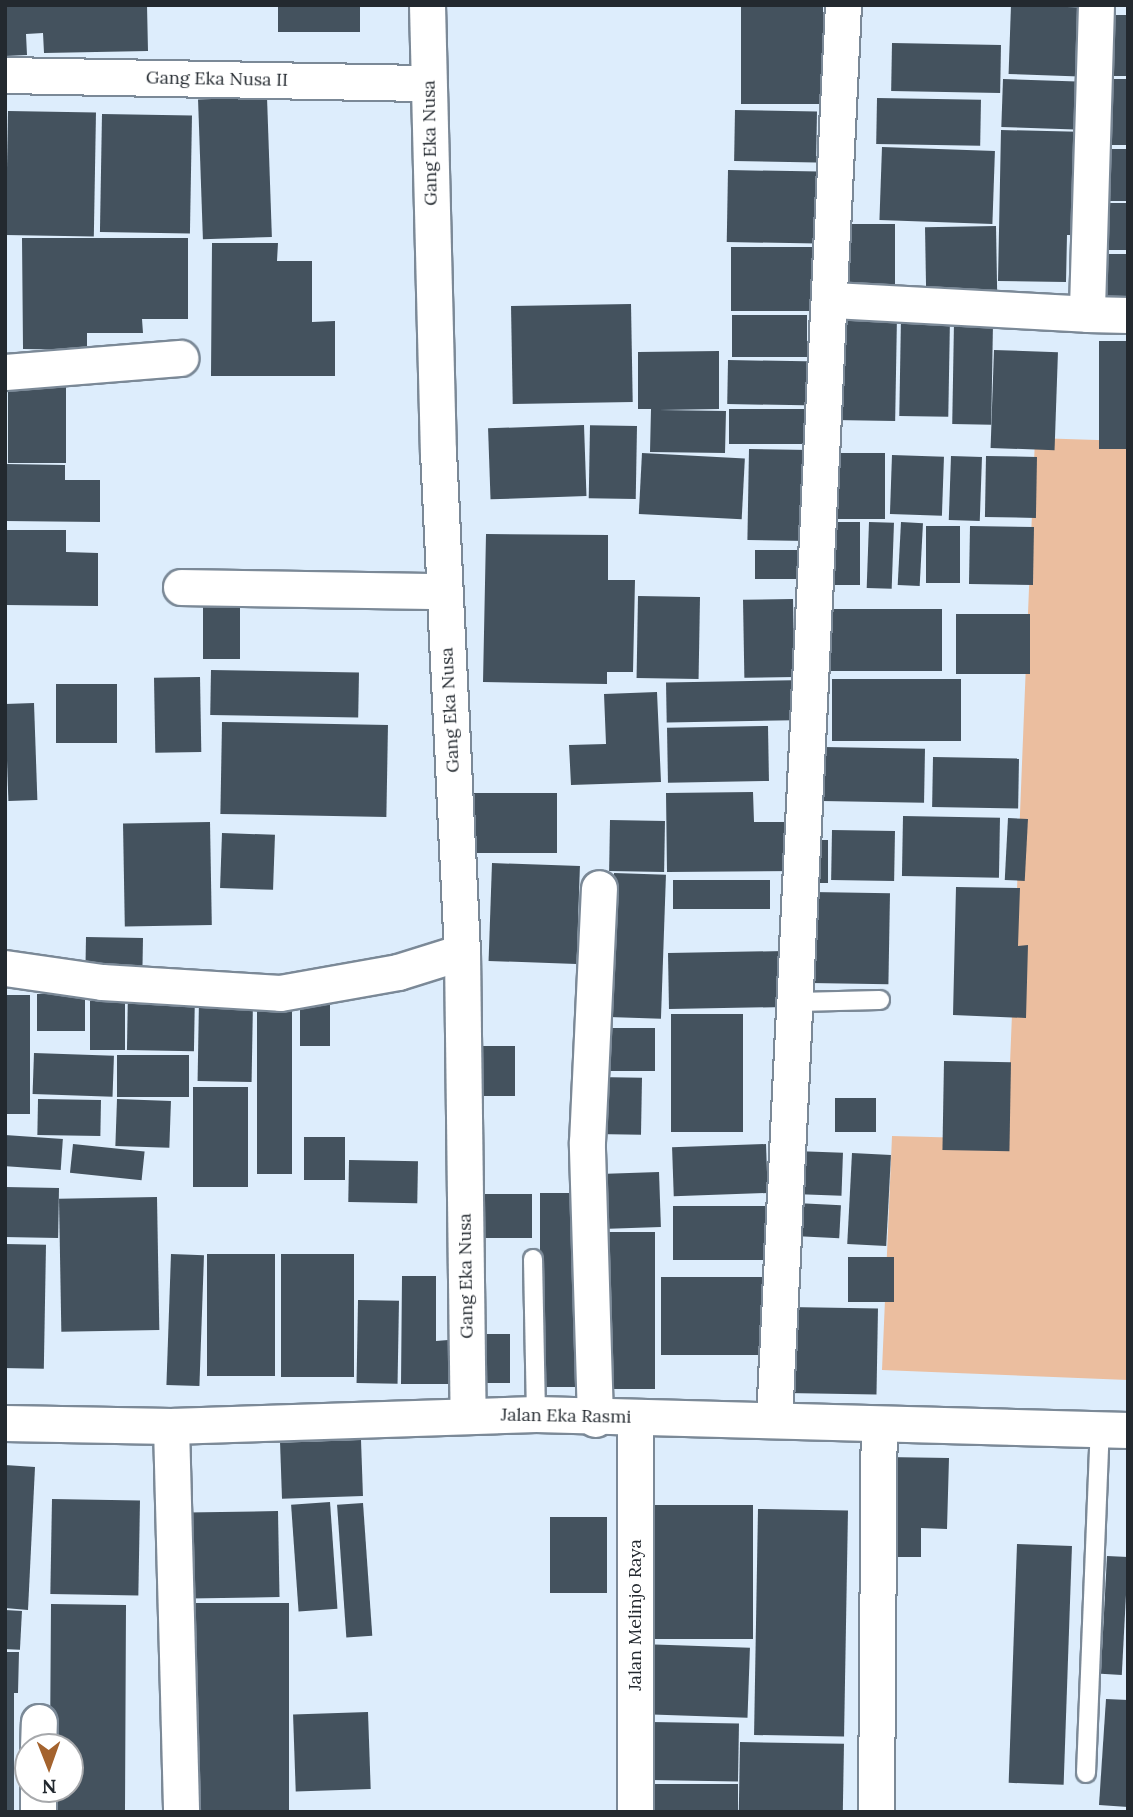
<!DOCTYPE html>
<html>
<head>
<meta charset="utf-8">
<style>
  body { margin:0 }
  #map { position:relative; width:1133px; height:1817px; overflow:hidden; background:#ddedfc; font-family:Lora,serif }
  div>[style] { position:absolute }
  .green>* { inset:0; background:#ebbe9f }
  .building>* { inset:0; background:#44525e; transform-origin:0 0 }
  .roads { filter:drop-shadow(2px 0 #7b8997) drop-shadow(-2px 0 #7b8997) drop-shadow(0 2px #7b8997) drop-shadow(0 -2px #7b8997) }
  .lane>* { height:18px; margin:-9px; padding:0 9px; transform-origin:9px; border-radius:9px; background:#fff }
  .street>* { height:35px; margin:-17.5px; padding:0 17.5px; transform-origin:17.5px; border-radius:17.5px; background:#fff }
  span { translate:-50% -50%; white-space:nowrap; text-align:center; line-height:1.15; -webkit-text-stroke:7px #fff; paint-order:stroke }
  .street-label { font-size:18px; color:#23292f }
  .frame { position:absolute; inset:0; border:7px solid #23292f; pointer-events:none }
  .north { position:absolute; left:14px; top:1733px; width:70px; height:70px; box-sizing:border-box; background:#fff; border:2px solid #a7a9ac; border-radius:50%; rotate:179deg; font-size:19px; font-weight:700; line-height:28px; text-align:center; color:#23292f }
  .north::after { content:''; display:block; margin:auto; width:24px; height:32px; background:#a4632e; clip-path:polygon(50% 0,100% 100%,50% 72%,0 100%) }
</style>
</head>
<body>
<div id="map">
  <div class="green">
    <div style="clip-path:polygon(1035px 438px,1128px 441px,1128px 1380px,882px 1370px,892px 1136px,1007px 1139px)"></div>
  </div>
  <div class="building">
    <div style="clip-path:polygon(5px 5px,147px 5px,148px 51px,44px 53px,43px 33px,26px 34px,27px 55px,5px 56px)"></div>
    <div style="left:278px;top:5px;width:82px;height:27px"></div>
    <div style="left:741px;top:5px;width:82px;height:99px"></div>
    <div style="left:1011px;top:5px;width:78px;height:69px;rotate:2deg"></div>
    <div style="left:1110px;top:15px;width:18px;height:61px"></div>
    <div style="left:892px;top:43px;width:109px;height:48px;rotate:1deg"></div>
    <div style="left:1003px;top:79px;width:74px;height:48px;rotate:2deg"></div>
    <div style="left:1109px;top:79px;width:19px;height:66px"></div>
    <div style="left:267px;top:97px;width:140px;height:69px;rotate:88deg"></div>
    <div style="left:877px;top:98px;width:104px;height:46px;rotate:1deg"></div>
    <div style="left:735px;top:110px;width:82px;height:51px;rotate:1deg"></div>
    <div style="left:8px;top:111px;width:88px;height:124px;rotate:1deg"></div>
    <div style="left:102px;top:114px;width:90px;height:118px;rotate:1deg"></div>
    <div style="clip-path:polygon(1001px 130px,1088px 132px,1086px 235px,1067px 235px,1066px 282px,998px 281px)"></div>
    <div style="left:882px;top:147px;width:113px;height:73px;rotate:2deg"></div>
    <div style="left:1107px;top:149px;width:21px;height:52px"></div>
    <div style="left:728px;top:170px;width:91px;height:72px;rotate:1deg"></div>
    <div style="left:1103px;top:203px;width:25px;height:47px"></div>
    <div style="left:840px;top:224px;width:55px;height:65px"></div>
    <div style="left:996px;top:226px;width:64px;height:71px;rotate:89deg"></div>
    <div style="clip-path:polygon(22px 238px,188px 238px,188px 319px,142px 319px,143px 333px,87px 333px,87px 350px,23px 349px)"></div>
    <div style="clip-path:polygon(212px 243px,278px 243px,277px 261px,312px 261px,312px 322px,335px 321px,335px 376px,211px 376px)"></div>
    <div style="left:731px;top:247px;width:85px;height:64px"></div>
    <div style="left:1098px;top:254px;width:30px;height:57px"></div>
    <div style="left:631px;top:304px;width:98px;height:120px;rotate:89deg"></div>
    <div style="left:732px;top:315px;width:75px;height:42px"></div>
    <div style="left:836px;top:315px;width:61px;height:105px;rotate:1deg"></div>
    <div style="left:901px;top:317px;width:49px;height:99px;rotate:1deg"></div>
    <div style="left:954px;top:322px;width:39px;height:102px;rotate:1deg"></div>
    <div style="left:1099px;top:341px;width:29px;height:108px"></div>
    <div style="left:994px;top:350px;width:64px;height:98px;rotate:2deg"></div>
    <div style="clip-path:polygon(719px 351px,719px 409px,659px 410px,726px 411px,725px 453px,650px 452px,651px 409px,638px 409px,638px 352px)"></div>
    <div style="left:728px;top:360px;width:91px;height:44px;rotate:1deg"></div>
    <div style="left:8px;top:381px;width:58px;height:82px"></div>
    <div style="left:729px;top:409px;width:86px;height:35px"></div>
    <div style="left:584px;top:425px;width:71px;height:96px;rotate:88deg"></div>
    <div style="left:637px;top:426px;width:73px;height:47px;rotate:91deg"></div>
    <div style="left:749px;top:449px;width:61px;height:91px;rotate:1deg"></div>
    <div style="left:642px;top:453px;width:103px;height:61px;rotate:3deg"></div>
    <div style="left:828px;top:453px;width:57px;height:66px"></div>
    <div style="left:892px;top:455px;width:52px;height:59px;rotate:2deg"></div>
    <div style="left:951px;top:456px;width:31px;height:64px;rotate:2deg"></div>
    <div style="left:986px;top:456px;width:51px;height:61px;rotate:1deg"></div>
    <div style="clip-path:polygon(5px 464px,65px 465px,65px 480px,100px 480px,100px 522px,5px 521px)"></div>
    <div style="left:824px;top:522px;width:36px;height:63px"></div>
    <div style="left:869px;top:522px;width:25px;height:66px;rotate:2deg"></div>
    <div style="left:901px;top:522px;width:22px;height:63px;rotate:3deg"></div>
    <div style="left:926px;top:526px;width:34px;height:57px"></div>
    <div style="left:970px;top:526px;width:64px;height:58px;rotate:1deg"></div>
    <div style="clip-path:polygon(5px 530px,66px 530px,66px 552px,98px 553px,98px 606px,5px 605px)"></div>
    <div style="clip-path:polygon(486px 534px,608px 535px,608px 580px,635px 580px,633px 672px,607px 672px,607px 684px,483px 682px)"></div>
    <div style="left:806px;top:550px;width:29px;height:51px;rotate:90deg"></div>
    <div style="left:203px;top:596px;width:37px;height:63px"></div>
    <div style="left:638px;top:596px;width:62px;height:82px;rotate:1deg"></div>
    <div style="left:793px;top:599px;width:78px;height:50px;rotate:89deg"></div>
    <div style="left:823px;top:609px;width:119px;height:62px"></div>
    <div style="left:956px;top:614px;width:74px;height:60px"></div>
    <div style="left:211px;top:670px;width:148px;height:45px;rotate:1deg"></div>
    <div style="left:200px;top:677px;width:75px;height:46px;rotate:89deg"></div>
    <div style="left:832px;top:679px;width:129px;height:62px"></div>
    <div style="left:807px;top:680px;width:40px;height:141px;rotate:89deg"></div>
    <div style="left:56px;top:684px;width:61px;height:59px"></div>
    <div style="clip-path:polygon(657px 692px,661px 782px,571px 785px,569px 745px,606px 744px,604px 694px)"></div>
    <div style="left:34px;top:703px;width:97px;height:29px;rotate:88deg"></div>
    <div style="left:222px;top:722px;width:166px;height:92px;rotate:1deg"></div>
    <div style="left:768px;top:726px;width:55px;height:101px;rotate:89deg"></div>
    <div style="left:823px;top:747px;width:102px;height:54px;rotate:1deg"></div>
    <div style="left:933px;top:757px;width:86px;height:50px;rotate:1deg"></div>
    <div style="clip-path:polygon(753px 792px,754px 822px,797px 822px,797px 871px,667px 872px,666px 793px)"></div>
    <div style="left:557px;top:793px;width:60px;height:87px;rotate:90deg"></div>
    <div style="left:903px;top:816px;width:97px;height:60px;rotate:1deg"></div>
    <div style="left:1008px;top:818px;width:20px;height:62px;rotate:3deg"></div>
    <div style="left:610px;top:820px;width:55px;height:51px;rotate:1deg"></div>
    <div style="left:210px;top:822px;width:103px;height:87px;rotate:89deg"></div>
    <div style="left:832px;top:830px;width:63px;height:50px;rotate:1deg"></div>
    <div style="left:222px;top:833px;width:53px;height:55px;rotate:2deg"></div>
    <div style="left:812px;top:840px;width:16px;height:43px"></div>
    <div style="left:492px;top:863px;width:88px;height:98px;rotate:2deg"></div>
    <div style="left:614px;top:873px;width:52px;height:144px;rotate:2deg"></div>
    <div style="left:673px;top:880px;width:97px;height:29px"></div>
    <div style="clip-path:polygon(956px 887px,1020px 888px,1018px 946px,1028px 945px,1026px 1018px,953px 1015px)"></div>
    <div style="left:812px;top:892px;width:78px;height:91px;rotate:1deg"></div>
    <div style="left:86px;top:937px;width:57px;height:31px;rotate:1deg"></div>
    <div style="left:784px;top:951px;width:56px;height:116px;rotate:89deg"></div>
    <div style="left:128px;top:990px;width:67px;height:60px;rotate:1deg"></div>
    <div style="left:85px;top:994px;width:37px;height:48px;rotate:90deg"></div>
    <div style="left:5px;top:995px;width:25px;height:119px"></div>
    <div style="left:257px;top:999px;width:35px;height:175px"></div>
    <div style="left:199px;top:1000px;width:54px;height:81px;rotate:1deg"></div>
    <div style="left:90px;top:1001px;width:35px;height:49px"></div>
    <div style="left:300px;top:1005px;width:30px;height:41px"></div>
    <div style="left:743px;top:1014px;width:118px;height:72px;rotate:90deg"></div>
    <div style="left:603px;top:1028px;width:52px;height:43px"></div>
    <div style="left:480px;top:1046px;width:35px;height:50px"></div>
    <div style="left:34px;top:1053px;width:80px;height:41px;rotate:2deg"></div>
    <div style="left:117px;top:1055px;width:72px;height:42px"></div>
    <div style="left:944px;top:1061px;width:67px;height:89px;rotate:1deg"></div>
    <div style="left:596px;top:1077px;width:46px;height:57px;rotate:1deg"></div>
    <div style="left:193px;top:1087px;width:55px;height:100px"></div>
    <div style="left:876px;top:1098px;width:34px;height:41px;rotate:90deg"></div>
    <div style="left:38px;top:1099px;width:63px;height:36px;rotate:1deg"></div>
    <div style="left:117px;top:1099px;width:54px;height:47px;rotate:2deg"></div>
    <div style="left:5px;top:1135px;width:58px;height:31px;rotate:4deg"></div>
    <div style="left:304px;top:1137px;width:41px;height:43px"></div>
    <div style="left:73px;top:1144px;width:72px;height:29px;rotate:6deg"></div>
    <div style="left:766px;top:1144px;width:49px;height:94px;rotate:88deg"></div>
    <div style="left:795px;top:1151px;width:48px;height:43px;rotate:2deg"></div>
    <div style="left:852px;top:1153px;width:39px;height:91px;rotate:3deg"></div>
    <div style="left:349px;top:1160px;width:69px;height:42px;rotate:1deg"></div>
    <div style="left:659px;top:1172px;width:55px;height:67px;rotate:88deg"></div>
    <div style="left:5px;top:1187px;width:54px;height:50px;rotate:1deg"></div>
    <div style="left:540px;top:1193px;width:47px;height:194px"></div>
    <div style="left:477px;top:1194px;width:55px;height:44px"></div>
    <div style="left:157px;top:1197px;width:133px;height:98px;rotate:89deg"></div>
    <div style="left:796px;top:1203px;width:45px;height:33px;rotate:3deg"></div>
    <div style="left:673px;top:1206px;width:95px;height:54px"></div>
    <div style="left:597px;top:1232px;width:58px;height:157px"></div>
    <div style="left:5px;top:1244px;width:41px;height:124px;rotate:1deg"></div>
    <div style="left:171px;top:1254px;width:33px;height:131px;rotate:2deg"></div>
    <div style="left:207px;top:1254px;width:68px;height:122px"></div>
    <div style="left:281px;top:1254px;width:73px;height:123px"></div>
    <div style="left:848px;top:1257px;width:46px;height:45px"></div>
    <div style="clip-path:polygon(402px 1276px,436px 1276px,436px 1341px,448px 1340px,448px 1384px,401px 1384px)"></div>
    <div style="left:774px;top:1277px;width:78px;height:113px;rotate:90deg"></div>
    <div style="left:358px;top:1300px;width:41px;height:83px;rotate:1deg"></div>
    <div style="left:788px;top:1307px;width:90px;height:86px;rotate:1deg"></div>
    <div style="left:483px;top:1334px;width:27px;height:49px"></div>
    <div style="left:361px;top:1440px;width:56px;height:81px;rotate:88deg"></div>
    <div style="clip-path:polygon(885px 1457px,949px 1458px,947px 1529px,921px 1528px,921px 1557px,883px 1557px)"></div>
    <div style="clip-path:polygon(5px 1465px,35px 1467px,28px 1610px,5px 1608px)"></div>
    <div style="left:52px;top:1499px;width:88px;height:95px;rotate:1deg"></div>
    <div style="left:330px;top:1502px;width:107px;height:39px;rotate:86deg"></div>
    <div style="left:363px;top:1503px;width:133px;height:26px;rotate:86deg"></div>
    <div style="left:649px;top:1505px;width:104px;height:134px"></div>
    <div style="left:758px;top:1509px;width:90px;height:226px;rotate:1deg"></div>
    <div style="left:278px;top:1511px;width:86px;height:91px;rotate:89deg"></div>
    <div style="left:550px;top:1517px;width:57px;height:76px"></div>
    <div style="left:1017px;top:1544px;width:55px;height:239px;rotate:2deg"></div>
    <div style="left:1107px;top:1556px;width:21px;height:118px;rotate:3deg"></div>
    <div style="left:191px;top:1603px;width:98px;height:209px"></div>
    <div style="clip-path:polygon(51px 1604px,126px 1605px,125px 1812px,50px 1812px,50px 1789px,70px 1789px,70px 1747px,50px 1747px)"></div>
    <div style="left:5px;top:1610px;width:17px;height:39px;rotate:3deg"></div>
    <div style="left:640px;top:1644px;width:110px;height:70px;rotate:2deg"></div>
    <div style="clip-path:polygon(5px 1652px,19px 1652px,18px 1693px,14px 1693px,14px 1812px,5px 1812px)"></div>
    <div style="clip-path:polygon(1106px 1699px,1128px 1700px,1128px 1807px,1099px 1805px)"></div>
    <div style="left:368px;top:1712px;width:77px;height:75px;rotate:88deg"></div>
    <div style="left:651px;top:1722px;width:88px;height:58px;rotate:1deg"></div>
    <div style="left:740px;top:1742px;width:104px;height:70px;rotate:1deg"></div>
    <div style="left:651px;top:1784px;width:87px;height:28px"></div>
  </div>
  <div class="roads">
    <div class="lane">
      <div style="left:797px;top:1002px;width:83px;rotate:-1.4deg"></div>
      <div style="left:533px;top:1259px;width:155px;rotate:88.9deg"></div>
      <div style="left:1086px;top:1773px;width:344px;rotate:-87.7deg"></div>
    </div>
    <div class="street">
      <div style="left:427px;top:5px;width:446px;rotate:88.6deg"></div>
      <div style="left:438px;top:451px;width:502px;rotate:87.26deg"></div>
      <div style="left:462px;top:952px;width:462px;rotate:89.3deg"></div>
      <div style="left:1096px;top:5px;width:309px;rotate:91.7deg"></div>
      <div style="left:1087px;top:314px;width:41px;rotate:1.4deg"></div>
      <div style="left:5px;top:75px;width:423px;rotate:1.1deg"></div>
      <div style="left:832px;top:300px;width:255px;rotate:3.1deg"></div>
      <div style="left:5px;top:372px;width:176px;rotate:-4.6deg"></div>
      <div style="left:181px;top:587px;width:263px;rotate:0.9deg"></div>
      <div style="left:5px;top:968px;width:98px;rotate:8.2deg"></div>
      <div style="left:102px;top:982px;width:178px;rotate:3.5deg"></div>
      <div style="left:280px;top:993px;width:120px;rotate:-10.1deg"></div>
      <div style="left:398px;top:972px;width:67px;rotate:-17.4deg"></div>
      <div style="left:635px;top:1418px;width:394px;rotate:90deg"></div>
      <div style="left:595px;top:1419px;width:277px;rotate:-91.7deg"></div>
      <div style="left:587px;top:1142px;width:254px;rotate:-87.3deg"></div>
      <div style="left:774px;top:1420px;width:1417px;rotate:-87.21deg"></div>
      <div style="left:5px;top:1423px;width:166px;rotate:1deg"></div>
      <div style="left:171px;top:1426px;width:365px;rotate:-1.9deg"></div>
      <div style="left:536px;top:1414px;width:592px;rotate:1.55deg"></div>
      <div style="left:171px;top:1426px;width:386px;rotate:88.5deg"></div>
      <div style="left:38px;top:1747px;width:25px;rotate:-88deg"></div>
      <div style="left:38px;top:1812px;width:23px;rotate:-90deg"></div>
      <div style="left:876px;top:1812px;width:387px;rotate:-89.6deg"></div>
    </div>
  </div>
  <div class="street-label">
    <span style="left:217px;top:79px;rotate:1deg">Gang Eka Nusa II</span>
    <span style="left:430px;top:143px;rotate:-91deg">Gang Eka Nusa</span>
    <span style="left:450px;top:710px;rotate:-93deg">Gang Eka Nusa</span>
    <span style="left:466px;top:1276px;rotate:-91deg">Gang Eka Nusa</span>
    <span style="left:566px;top:1416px;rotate:1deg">Jalan Eka Rasmi</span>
    <span style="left:635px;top:1615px;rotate:-90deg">Jalan Melinjo Raya</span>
  </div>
  <div class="frame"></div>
  <div class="north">N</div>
</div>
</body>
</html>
